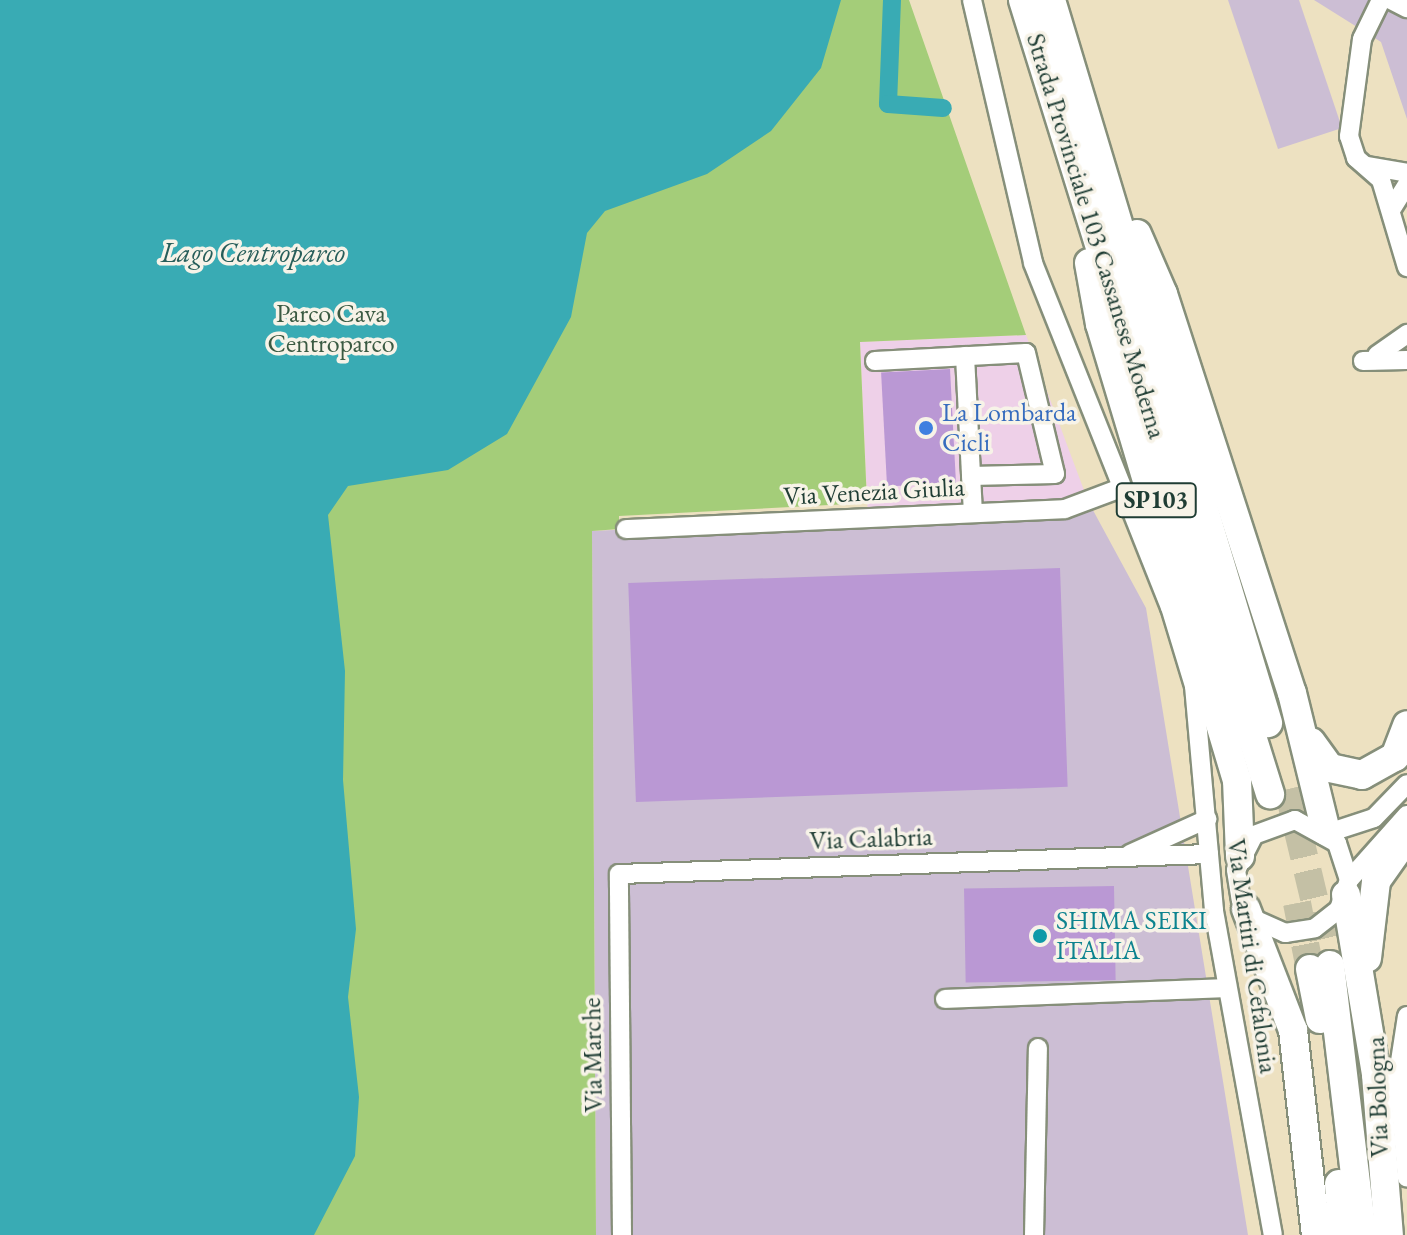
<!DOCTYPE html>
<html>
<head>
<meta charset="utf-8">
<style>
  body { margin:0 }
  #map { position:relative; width:1407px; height:1235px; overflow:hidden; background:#ede1c1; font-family:"EB Garamond",serif }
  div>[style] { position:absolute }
  .built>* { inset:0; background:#eed0e8 }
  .industrial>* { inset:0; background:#ccbed4 }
  .green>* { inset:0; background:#a4cd79 }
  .water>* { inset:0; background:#39abb4 }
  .canal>* { height:18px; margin:-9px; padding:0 9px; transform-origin:9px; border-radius:9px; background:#39abb4 }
  .building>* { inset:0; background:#ba98d4; transform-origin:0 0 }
  .highway-tunnel>* { height:28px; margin-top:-14px; transform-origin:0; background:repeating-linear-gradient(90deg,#c4c0a5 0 28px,transparent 0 42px) }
  .roads { filter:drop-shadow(2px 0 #868f7a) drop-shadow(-2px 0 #868f7a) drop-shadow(0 2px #868f7a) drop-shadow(0 -2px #868f7a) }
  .minor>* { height:18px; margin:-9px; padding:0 9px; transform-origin:9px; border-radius:9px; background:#fff }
  .highway>* { height:28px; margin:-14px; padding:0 14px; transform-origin:14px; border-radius:14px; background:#fff }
  .dots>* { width:22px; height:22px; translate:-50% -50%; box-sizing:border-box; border:4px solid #f7f3e8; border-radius:50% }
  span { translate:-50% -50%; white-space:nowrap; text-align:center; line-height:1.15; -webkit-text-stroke:7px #f7f3e8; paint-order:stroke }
  .shield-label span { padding:2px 6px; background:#f7f3e8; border:2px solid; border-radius:6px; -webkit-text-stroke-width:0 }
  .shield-label { font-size:24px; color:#1f3d34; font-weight:700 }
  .street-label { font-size:26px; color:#1f3d34 }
  .park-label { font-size:26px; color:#3a5a42 }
  .shop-label { font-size:26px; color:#366cbe }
  .left { translate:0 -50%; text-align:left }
  .culture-label { font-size:26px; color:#0d838f }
  .water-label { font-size:28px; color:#275e5a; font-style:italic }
</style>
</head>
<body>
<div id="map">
  <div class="built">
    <div style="clip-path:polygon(1026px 335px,1088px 501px,868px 518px,860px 342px)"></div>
  </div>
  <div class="industrial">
    <div style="clip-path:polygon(1228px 0,1299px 0,1342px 128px,1278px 149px)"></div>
    <div style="clip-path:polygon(1314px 0,1407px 0,1407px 119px,1381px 42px)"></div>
    <div style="clip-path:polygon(1088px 501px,1146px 608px,1248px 1235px,596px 1235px,592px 531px,1065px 509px)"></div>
  </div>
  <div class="green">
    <div style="clip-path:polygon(0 0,909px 0,1026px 335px,860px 342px,867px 503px,619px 516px,619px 529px,592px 531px,596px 1235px,0 1235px)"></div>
  </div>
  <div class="water">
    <div style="clip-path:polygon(0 0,841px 0,821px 68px,771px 131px,707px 174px,605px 211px,587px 233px,571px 317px,507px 434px,448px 470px,348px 486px,328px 515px,345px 671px,343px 780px,356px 929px,348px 997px,359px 1097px,355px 1156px,314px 1235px,0 1235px)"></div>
  </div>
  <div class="canal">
    <div style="left:892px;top:0;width:104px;rotate:92.2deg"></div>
    <div style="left:888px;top:104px;width:55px;rotate:4.2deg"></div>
  </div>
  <div class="building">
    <div style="left:950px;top:369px;width:114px;height:69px;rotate:87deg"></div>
    <div style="left:1060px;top:568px;width:219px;height:432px;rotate:88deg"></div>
    <div style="left:1114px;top:886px;width:94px;height:150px;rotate:89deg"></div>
  </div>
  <div class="highway-tunnel">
    <div style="left:1288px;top:789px;width:181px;rotate:76.6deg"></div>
    <div style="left:1297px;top:903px;width:67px;rotate:78.9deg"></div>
  </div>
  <div class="roads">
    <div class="minor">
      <div style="left:972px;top:0;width:270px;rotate:76.9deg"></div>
      <div style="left:1033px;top:263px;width:370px;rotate:68.3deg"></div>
      <div style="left:1170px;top:607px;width:83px;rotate:73.1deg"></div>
      <div style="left:1194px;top:686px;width:226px;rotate:84.9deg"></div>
      <div style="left:1214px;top:911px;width:329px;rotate:79.7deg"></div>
      <div style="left:1381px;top:0;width:43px;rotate:116deg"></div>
      <div style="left:1362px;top:39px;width:98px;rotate:97.6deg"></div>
      <div style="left:1349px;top:136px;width:23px;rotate:72deg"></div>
      <div style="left:1356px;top:158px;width:33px;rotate:41deg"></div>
      <div style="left:1381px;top:180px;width:91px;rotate:73.4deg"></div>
      <div style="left:1391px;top:0;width:18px;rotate:27deg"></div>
      <div style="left:1368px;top:166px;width:40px;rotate:10deg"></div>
      <div style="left:1391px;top:210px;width:31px;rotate:-58deg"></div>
      <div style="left:1377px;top:355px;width:37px;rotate:-35deg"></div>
      <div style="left:965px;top:356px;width:157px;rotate:87.1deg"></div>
      <div style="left:875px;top:361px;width:151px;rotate:-3deg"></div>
      <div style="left:1026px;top:353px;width:124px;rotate:76.5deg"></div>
      <div style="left:1055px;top:474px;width:84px;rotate:178.6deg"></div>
      <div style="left:1363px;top:361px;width:44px;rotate:-1.3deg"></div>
      <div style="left:626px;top:529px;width:439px;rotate:-2.6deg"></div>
      <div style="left:1065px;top:509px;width:60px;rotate:-20.6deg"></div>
      <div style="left:1328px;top:833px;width:48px;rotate:-18.1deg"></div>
      <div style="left:1374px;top:818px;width:47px;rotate:-45.9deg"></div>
      <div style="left:1130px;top:854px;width:85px;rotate:-24.4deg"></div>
      <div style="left:1349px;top:880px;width:39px;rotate:-108deg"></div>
      <div style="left:1337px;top:843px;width:48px;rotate:-151.3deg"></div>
      <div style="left:1295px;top:820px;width:44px;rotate:159.9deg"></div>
      <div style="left:1254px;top:835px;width:39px;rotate:117deg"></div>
      <div style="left:1236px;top:870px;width:30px;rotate:81deg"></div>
      <div style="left:1241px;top:900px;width:25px;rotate:53deg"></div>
      <div style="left:1256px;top:920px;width:32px;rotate:24deg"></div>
      <div style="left:1285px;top:933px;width:30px;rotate:-9deg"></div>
      <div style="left:1315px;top:928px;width:31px;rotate:-38deg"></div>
      <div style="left:1339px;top:909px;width:31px;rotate:-71deg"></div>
      <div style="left:1349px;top:880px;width:87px;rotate:-48.3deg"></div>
      <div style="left:945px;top:999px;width:281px;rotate:-2.2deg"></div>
      <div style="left:1407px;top:1016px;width:59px;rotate:98.8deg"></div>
      <div style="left:1398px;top:1074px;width:104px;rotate:85.1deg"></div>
      <div style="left:622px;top:1235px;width:361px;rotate:-90.5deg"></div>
      <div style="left:619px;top:874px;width:590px;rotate:-1.94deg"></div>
      <div style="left:1034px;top:1235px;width:187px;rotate:-88.8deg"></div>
    </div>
    <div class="highway">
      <div style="left:1023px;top:0;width:832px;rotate:72.72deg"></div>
      <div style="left:1051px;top:0;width:755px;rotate:73.29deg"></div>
      <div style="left:1137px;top:234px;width:65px;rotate:66.6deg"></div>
      <div style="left:1163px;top:294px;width:419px;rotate:72.1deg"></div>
      <div style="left:1292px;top:693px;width:142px;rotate:76.2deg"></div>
      <div style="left:1089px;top:263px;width:62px;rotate:79.8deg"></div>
      <div style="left:1100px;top:324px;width:476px;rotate:73.3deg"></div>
      <div style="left:1237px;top:780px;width:76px;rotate:87.7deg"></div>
      <div style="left:1311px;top:742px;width:32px;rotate:54deg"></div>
      <div style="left:1330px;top:768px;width:33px;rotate:12deg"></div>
      <div style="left:1362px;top:775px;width:38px;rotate:-29deg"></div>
      <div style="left:1395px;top:757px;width:34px;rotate:-69deg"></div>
      <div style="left:1346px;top:895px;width:182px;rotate:80.5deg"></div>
      <div style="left:1376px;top:1075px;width:161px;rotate:85.4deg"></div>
      <div style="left:1246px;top:909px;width:130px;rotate:68.8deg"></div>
      <div style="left:1293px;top:1030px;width:206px;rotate:83.6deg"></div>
      <div style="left:1367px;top:958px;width:78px;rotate:-83.3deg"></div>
      <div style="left:1376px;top:881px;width:54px;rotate:-54.8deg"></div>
      <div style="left:1330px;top:965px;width:272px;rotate:83.2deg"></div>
      <div style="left:1310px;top:969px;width:51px;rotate:78.7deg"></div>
      <div style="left:1339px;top:1184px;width:51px;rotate:86.6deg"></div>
    </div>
  </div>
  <div class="dots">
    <div style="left:926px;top:428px;background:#3f7fe0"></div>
    <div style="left:1040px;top:936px;background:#0f9aa8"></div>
  </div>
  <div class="shield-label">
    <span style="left:1156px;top:500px">SP103</span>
  </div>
  <div class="street-label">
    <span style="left:1096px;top:236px;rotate:73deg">Strada Provinciale 103 Cassanese Moderna</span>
    <span style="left:874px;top:492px;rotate:-3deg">Via Venezia Giulia</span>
    <span style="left:871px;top:839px;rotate:-2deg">Via Calabria</span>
    <span style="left:1252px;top:956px;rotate:82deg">Via Martiri di Cefalonia</span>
    <span style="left:593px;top:1055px;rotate:-91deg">Via Marche</span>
    <span style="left:1378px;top:1097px;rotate:-92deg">Via Bologna</span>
  </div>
  <div class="park-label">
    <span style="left:331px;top:329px">Parco Cava<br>Centroparco</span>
  </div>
  <div class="shop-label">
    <span class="left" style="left:942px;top:428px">La Lombarda<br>Cicli</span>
  </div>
  <div class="culture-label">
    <span class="left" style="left:1056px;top:936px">SHIMA SEIKI<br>ITALIA</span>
  </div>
  <div class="water-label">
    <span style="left:253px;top:252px">Lago Centroparco</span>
  </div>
</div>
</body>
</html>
